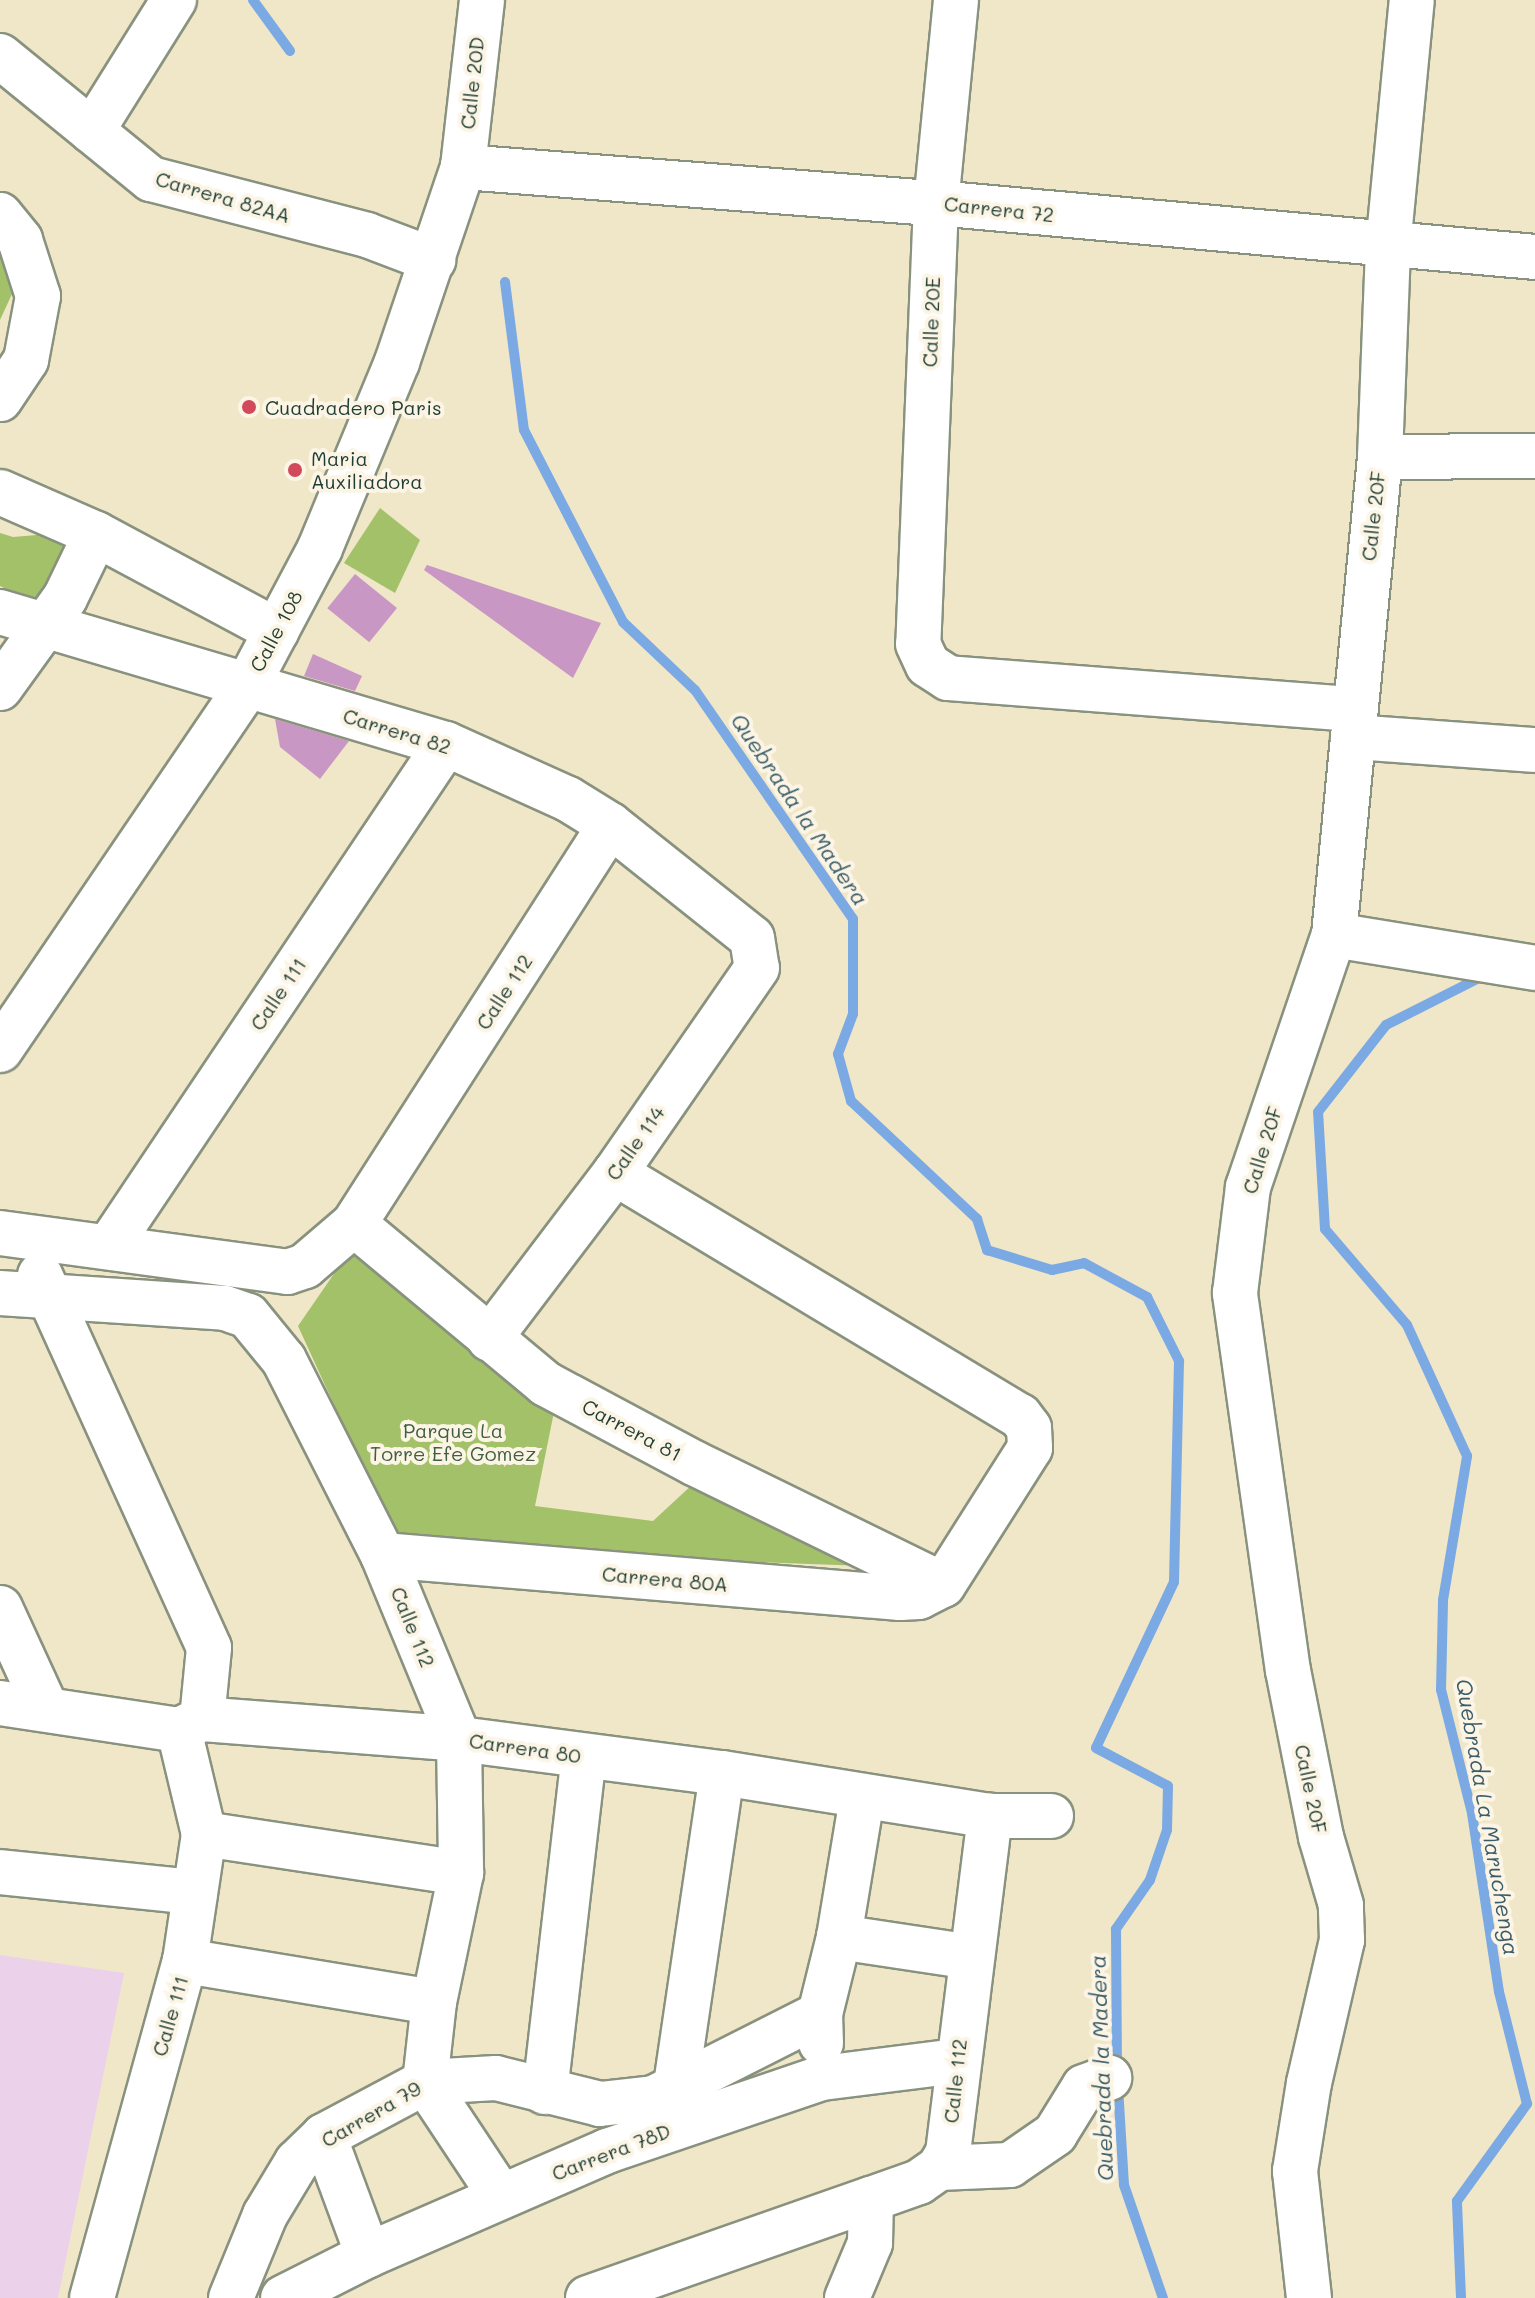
<!DOCTYPE html>
<html>
<head>
<meta charset="utf-8">
<style>
  body { margin:0 }
  #map { position:relative; width:1535px; height:2298px; overflow:hidden; background:#f0e6c8; font-family:Mali,sans-serif }
  div>[style] { position:absolute }
  .built>* { inset:0; background:#ecd1ea }
  .green>* { inset:0; background:#a3c169 }
  .stream>* { height:10px; margin:-5px; padding:0 5px; transform-origin:5px; border-radius:5px; background:#7aa9e4 }
  .building>* { inset:0; background:#c897c3; transform-origin:0 0 }
  .roads { filter:drop-shadow(2px 0 #88927e) drop-shadow(-2px 0 #88927e) drop-shadow(0 2px #88927e) drop-shadow(0 -2px #88927e) }
  .minor>* { height:44px; margin:-22px; padding:0 22px; transform-origin:22px; border-radius:22px; background:#fff }
  .dots>* { width:22px; height:22px; translate:-50% -50%; box-sizing:border-box; border:4px solid #fcf5e5; border-radius:50% }
  span { translate:-50% -50%; white-space:nowrap; text-align:center; line-height:1.15; -webkit-text-stroke:8px #fcf5e5; paint-order:stroke }
  .street-label { font-size:20px; color:#1f3d34 }
  .poi-label { font-size:20px; color:#1f3d34 }
  .left { translate:0 -50%; text-align:left }
  .park-label { font-size:20px; color:#405e41 }
  .water-label { font-size:22px; color:#3a5d69; font-style:italic }
</style>
</head>
<body>
<div id="map">
  <div class="built">
    <div style="clip-path:polygon(0 1955px,124px 1973px,58px 2298px,0 2298px)"></div>
  </div>
  <div class="green">
    <div style="clip-path:polygon(0 256px,18px 281px,0 320px)"></div>
    <div style="clip-path:polygon(380px 508px,420px 540px,395px 593px,344px 563px)"></div>
    <div style="clip-path:polygon(73px 532px,39px 605px,0 586px,0 533px,13px 537px)"></div>
    <div style="clip-path:polygon(349px 1252px,556px 1402px,535px 1506px,653px 1521px,706px 1472px,893px 1567px,400px 1549px,298px 1326px)"></div>
  </div>
  <div class="stream">
    <div style="left:253px;top:0;width:63px;rotate:54deg"></div>
    <div style="left:505px;top:282px;width:149px;rotate:82.7deg"></div>
    <div style="left:524px;top:430px;width:216px;rotate:62.7deg"></div>
    <div style="left:623px;top:622px;width:99px;rotate:43.4deg"></div>
    <div style="left:695px;top:690px;width:278px;rotate:55.4deg"></div>
    <div style="left:853px;top:919px;width:95px;rotate:90deg"></div>
    <div style="left:853px;top:1014px;width:43px;rotate:110.6deg"></div>
    <div style="left:838px;top:1054px;width:49px;rotate:74.5deg"></div>
    <div style="left:851px;top:1101px;width:173px;rotate:43.1deg"></div>
    <div style="left:977px;top:1219px;width:33px;rotate:72deg"></div>
    <div style="left:987px;top:1250px;width:68px;rotate:17.1deg"></div>
    <div style="left:1052px;top:1270px;width:33px;rotate:-12deg"></div>
    <div style="left:1084px;top:1263px;width:72px;rotate:28.4deg"></div>
    <div style="left:1147px;top:1297px;width:72px;rotate:63.4deg"></div>
    <div style="left:1179px;top:1361px;width:221px;rotate:91.3deg"></div>
    <div style="left:1174px;top:1582px;width:183px;rotate:115.2deg"></div>
    <div style="left:1096px;top:1748px;width:81px;rotate:27.8deg"></div>
    <div style="left:1168px;top:1786px;width:44px;rotate:91.3deg"></div>
    <div style="left:1167px;top:1830px;width:53px;rotate:108.8deg"></div>
    <div style="left:1150px;top:1880px;width:60px;rotate:124.8deg"></div>
    <div style="left:1116px;top:1929px;width:142px;rotate:89.6deg"></div>
    <div style="left:1118px;top:2087px;width:98px;rotate:86.5deg"></div>
    <div style="left:1124px;top:2185px;width:120px;rotate:71deg"></div>
    <div style="left:1461px;top:2298px;width:97px;rotate:-92.4deg"></div>
    <div style="left:1457px;top:2201px;width:120px;rotate:-54.2deg"></div>
    <div style="left:1527px;top:2104px;width:115px;rotate:-104deg"></div>
    <div style="left:1499px;top:1992px;width:181px;rotate:-98.6deg"></div>
    <div style="left:1472px;top:1813px;width:127px;rotate:-104.1deg"></div>
    <div style="left:1441px;top:1690px;width:90px;rotate:-88.7deg"></div>
    <div style="left:1443px;top:1600px;width:146px;rotate:-80.5deg"></div>
    <div style="left:1467px;top:1456px;width:144px;rotate:-114.6deg"></div>
    <div style="left:1407px;top:1325px;width:126px;rotate:-130.5deg"></div>
    <div style="left:1325px;top:1229px;width:117px;rotate:-93.4deg"></div>
    <div style="left:1318px;top:1112px;width:110px;rotate:-52deg"></div>
    <div style="left:1386px;top:1025px;width:109px;rotate:-26.8deg"></div>
  </div>
  <div class="building">
    <div style="clip-path:polygon(427px 565px,601px 623px,573px 678px,424px 570px)"></div>
    <div style="left:355px;top:574px;width:54px;height:44px;rotate:39deg"></div>
    <div style="clip-path:polygon(313px 654px,362px 676px,355px 691px,304px 676px)"></div>
    <div style="clip-path:polygon(275px 719px,349px 741px,320px 779px,280px 747px)"></div>
  </div>
  <div class="roads">
    <div class="minor">
      <div style="left:956px;top:0;width:204px;rotate:95.6deg"></div>
      <div style="left:936px;top:203px;width:441px;rotate:92.3deg"></div>
      <div style="left:918px;top:644px;width:23px;rotate:65deg"></div>
      <div style="left:928px;top:665px;width:24px;rotate:33deg"></div>
      <div style="left:948px;top:678px;width:407px;rotate:4.4deg"></div>
      <div style="left:0;top:56px;width:195px;rotate:39.2deg"></div>
      <div style="left:151px;top:179px;width:223px;rotate:14.5deg"></div>
      <div style="left:367px;top:235px;width:71px;rotate:20.7deg"></div>
      <div style="left:92px;top:131px;width:155px;rotate:-58deg"></div>
      <div style="left:463px;top:167px;width:474px;rotate:4.4deg"></div>
      <div style="left:936px;top:203px;width:601px;rotate:5.15deg"></div>
      <div style="left:0;top:215px;width:32px;rotate:51deg"></div>
      <div style="left:20px;top:240px;width:59px;rotate:72.2deg"></div>
      <div style="left:38px;top:296px;width:65px;rotate:100.6deg"></div>
      <div style="left:26px;top:360px;width:47px;rotate:123.7deg"></div>
      <div style="left:1380px;top:457px;width:155px;rotate:-0.4deg"></div>
      <div style="left:0;top:492px;width:105px;rotate:23.6deg"></div>
      <div style="left:96px;top:534px;width:205px;rotate:28.2deg"></div>
      <div style="left:0;top:612px;width:465px;rotate:16.5deg"></div>
      <div style="left:446px;top:744px;width:134px;rotate:24.3deg"></div>
      <div style="left:568px;top:799px;width:49px;rotate:31.8deg"></div>
      <div style="left:610px;top:825px;width:181px;rotate:38.5deg"></div>
      <div style="left:752px;top:938px;width:30px;rotate:81deg"></div>
      <div style="left:757px;top:968px;width:249px;rotate:124.7deg"></div>
      <div style="left:615px;top:1173px;width:208px;rotate:127.2deg"></div>
      <div style="left:0;top:688px;width:111px;rotate:-54.2deg"></div>
      <div style="left:65px;top:598px;width:71px;rotate:-64.2deg"></div>
      <div style="left:1353px;top:737px;width:182px;rotate:4.1deg"></div>
      <div style="left:1334px;top:935px;width:204px;rotate:9.3deg"></div>
      <div style="left:0;top:1050px;width:438px;rotate:-55.8deg"></div>
      <div style="left:246px;top:688px;width:158px;rotate:-62.1deg"></div>
      <div style="left:320px;top:548px;width:201px;rotate:-67.5deg"></div>
      <div style="left:397px;top:362px;width:206px;rotate:-71.3deg"></div>
      <div style="left:463px;top:167px;width:168px;rotate:-83.5deg"></div>
      <div style="left:615px;top:1173px;width:472px;rotate:31deg"></div>
      <div style="left:1020px;top:1416px;width:15px;rotate:53deg"></div>
      <div style="left:1029px;top:1428px;width:20px;rotate:87deg"></div>
      <div style="left:1030px;top:1448px;width:162px;rotate:122.4deg"></div>
      <div style="left:354px;top:1224px;width:250px;rotate:39.8deg"></div>
      <div style="left:546px;top:1384px;width:168px;rotate:28.1deg"></div>
      <div style="left:694px;top:1463px;width:277px;rotate:26.1deg"></div>
      <div style="left:0;top:1233px;width:290px;rotate:7.7deg"></div>
      <div style="left:287px;top:1272px;width:19px;rotate:-18deg"></div>
      <div style="left:305px;top:1266px;width:65px;rotate:-40.6deg"></div>
      <div style="left:354px;top:1224px;width:474px;rotate:-57.3deg"></div>
      <div style="left:110px;top:1245px;width:603px;rotate:-56.15deg"></div>
      <div style="left:40px;top:1275px;width:409px;rotate:65.6deg"></div>
      <div style="left:209px;top:1648px;width:71px;rotate:95.6deg"></div>
      <div style="left:0;top:1293px;width:225px;rotate:3.8deg"></div>
      <div style="left:225px;top:1308px;width:24px;rotate:19deg"></div>
      <div style="left:248px;top:1316px;width:57px;rotate:50.7deg"></div>
      <div style="left:284px;top:1360px;width:219px;rotate:63.1deg"></div>
      <div style="left:383px;top:1555px;width:199px;rotate:67.6deg"></div>
      <div style="left:459px;top:1739px;width:134px;rotate:89.1deg"></div>
      <div style="left:461px;top:1873px;width:132px;rotate:101.8deg"></div>
      <div style="left:434px;top:2002px;width:81px;rotate:96.4deg"></div>
      <div style="left:425px;top:2082px;width:136px;rotate:56.4deg"></div>
      <div style="left:383px;top:1555px;width:519px;rotate:4.75deg"></div>
      <div style="left:900px;top:1598px;width:19px;rotate:-3deg"></div>
      <div style="left:919px;top:1597px;width:27px;rotate:-27deg"></div>
      <div style="left:0;top:1608px;width:110px;rotate:65.3deg"></div>
      <div style="left:0;top:1703px;width:181px;rotate:8.6deg"></div>
      <div style="left:179px;top:1730px;width:25px;rotate:-26deg"></div>
      <div style="left:202px;top:1719px;width:258px;rotate:4.4deg"></div>
      <div style="left:459px;top:1739px;width:265px;rotate:7.4deg"></div>
      <div style="left:722px;top:1773px;width:271px;rotate:9.1deg"></div>
      <div style="left:990px;top:1816px;width:61px"></div>
      <div style="left:204px;top:1834px;width:260px;rotate:8.6deg"></div>
      <div style="left:0;top:1872px;width:196px;rotate:5.9deg"></div>
      <div style="left:839px;top:1937px;width:134px;rotate:8.6deg"></div>
      <div style="left:185px;top:1961px;width:252px;rotate:9.4deg"></div>
      <div style="left:821px;top:2043px;width:29px;rotate:-92deg"></div>
      <div style="left:820px;top:2014px;width:79px;rotate:-76.1deg"></div>
      <div style="left:839px;top:1937px;width:141px;rotate:-80.6deg"></div>
      <div style="left:676px;top:2085px;width:315px;rotate:-81.6deg"></div>
      <div style="left:545px;top:2092px;width:338px;rotate:-83.4deg"></div>
      <div style="left:324px;top:2136px;width:127px;rotate:69.7deg"></div>
      <div style="left:939px;top:2168px;width:71px;rotate:-2.4deg"></div>
      <div style="left:1010px;top:2165px;width:55px;rotate:-34.6deg"></div>
      <div style="left:1055px;top:2134px;width:55px;rotate:-58.3deg"></div>
      <div style="left:1084px;top:2087px;width:27px;rotate:-20deg"></div>
      <div style="left:92px;top:2298px;width:350px;rotate:-74.6deg"></div>
      <div style="left:185px;top:1961px;width:128px;rotate:-81.5deg"></div>
      <div style="left:204px;top:1834px;width:107px;rotate:-103.5deg"></div>
      <div style="left:231px;top:2298px;width:90px;rotate:-67.7deg"></div>
      <div style="left:265px;top:2215px;width:62px;rotate:-58.9deg"></div>
      <div style="left:297px;top:2162px;width:37px;rotate:-44deg"></div>
      <div style="left:324px;top:2136px;width:115px;rotate:-28.1deg"></div>
      <div style="left:425px;top:2082px;width:71px;rotate:-3.2deg"></div>
      <div style="left:496px;top:2078px;width:107px;rotate:14deg"></div>
      <div style="left:600px;top:2104px;width:54px;rotate:-6.3deg"></div>
      <div style="left:654px;top:2098px;width:186px;rotate:-26.8deg"></div>
      <div style="left:283px;top:2298px;width:95px;rotate:-26.8deg"></div>
      <div style="left:368px;top:2255px;width:261px;rotate:-23.5deg"></div>
      <div style="left:607px;top:2151px;width:227px;rotate:-18.8deg"></div>
      <div style="left:822px;top:2078px;width:135px;rotate:-7.2deg"></div>
      <div style="left:588px;top:2298px;width:300px;rotate:-19.3deg"></div>
      <div style="left:847px;top:2298px;width:60px;rotate:-67.3deg"></div>
      <div style="left:870px;top:2243px;width:44px;rotate:-88.7deg"></div>
      <div style="left:871px;top:2199px;width:51px;rotate:-19.5deg"></div>
      <div style="left:919px;top:2182px;width:24px;rotate:-35deg"></div>
      <div style="left:939px;top:2168px;width:17px;rotate:-59deg"></div>
      <div style="left:948px;top:2153px;width:340px;rotate:-82.9deg"></div>
      <div style="left:1309px;top:2298px;width:128px;rotate:-96.3deg"></div>
      <div style="left:1295px;top:2171px;width:89px;rotate:-81deg"></div>
      <div style="left:1309px;top:2083px;width:147px;rotate:-77deg"></div>
      <div style="left:1342px;top:1940px;width:35px;rotate:-92deg"></div>
      <div style="left:1341px;top:1905px;width:71px;rotate:-106.4deg"></div>
      <div style="left:1321px;top:1837px;width:169px;rotate:-101.2deg"></div>
      <div style="left:1288px;top:1671px;width:382px;rotate:-98deg"></div>
      <div style="left:1235px;top:1293px;width:107px;rotate:-83deg"></div>
      <div style="left:1248px;top:1187px;width:266px;rotate:-71.2deg"></div>
      <div style="left:1334px;top:935px;width:480px;rotate:-84.5deg"></div>
      <div style="left:1380px;top:457px;width:210px;rotate:-87.8deg"></div>
      <div style="left:1388px;top:247px;width:248px;rotate:-84.5deg"></div>
    </div>
  </div>
  <div class="dots">
    <div style="left:249px;top:407px;background:#d1495b"></div>
    <div style="left:295px;top:470px;background:#d1495b"></div>
  </div>
  <div class="street-label">
    <span style="left:472px;top:83px;rotate:-84deg">Calle 20D</span>
    <span style="left:223px;top:197px;rotate:16deg">Carrera 82AA</span>
    <span style="left:999px;top:209px;rotate:6deg">Carrera 72</span>
    <span style="left:931px;top:322px;rotate:-88deg">Calle 20E</span>
    <span style="left:1373px;top:516px;rotate:-84deg">Calle 20F</span>
    <span style="left:276px;top:631px;rotate:-62deg">Calle 108</span>
    <span style="left:397px;top:731px;rotate:17deg">Carrera 82</span>
    <span style="left:504px;top:992px;rotate:-57deg">Calle 112</span>
    <span style="left:278px;top:994px;rotate:-56deg">Calle 111</span>
    <span style="left:635px;top:1143px;rotate:-55deg">Calle 114</span>
    <span style="left:1262px;top:1150px;rotate:-73deg">Calle 20F</span>
    <span style="left:632px;top:1430px;rotate:28deg">Carrera 81</span>
    <span style="left:665px;top:1579px;rotate:5deg">Carrera 80A</span>
    <span style="left:413px;top:1627px;rotate:68deg">Calle 112</span>
    <span style="left:525px;top:1748px;rotate:8deg">Carrera 80</span>
    <span style="left:1311px;top:1789px;rotate:78deg">Calle 20F</span>
    <span style="left:170px;top:2016px;rotate:-74deg">Calle 111</span>
    <span style="left:955px;top:2081px;rotate:-84deg">Calle 112</span>
    <span style="left:371px;top:2114px;rotate:-30deg">Carrera 79</span>
    <span style="left:611px;top:2152px;rotate:-21deg">Carrera 78D</span>
  </div>
  <div class="poi-label">
    <span class="left" style="left:265px;top:407px">Cuadradero Paris</span>
    <span class="left" style="left:311px;top:470px">Maria<br>Auxiliadora</span>
  </div>
  <div class="park-label">
    <span style="left:453px;top:1442px">Parque La<br>Torre Efe Gomez</span>
  </div>
  <div class="water-label">
    <span style="left:800px;top:809px;rotate:56deg">Quebrada la Madera</span>
    <span style="left:1488px;top:1817px;rotate:80deg">Quebrada La Maruchenga</span>
    <span style="left:1101px;top:2068px;rotate:-92deg">Quebrada la Madera</span>
  </div>
</div>
</body>
</html>
